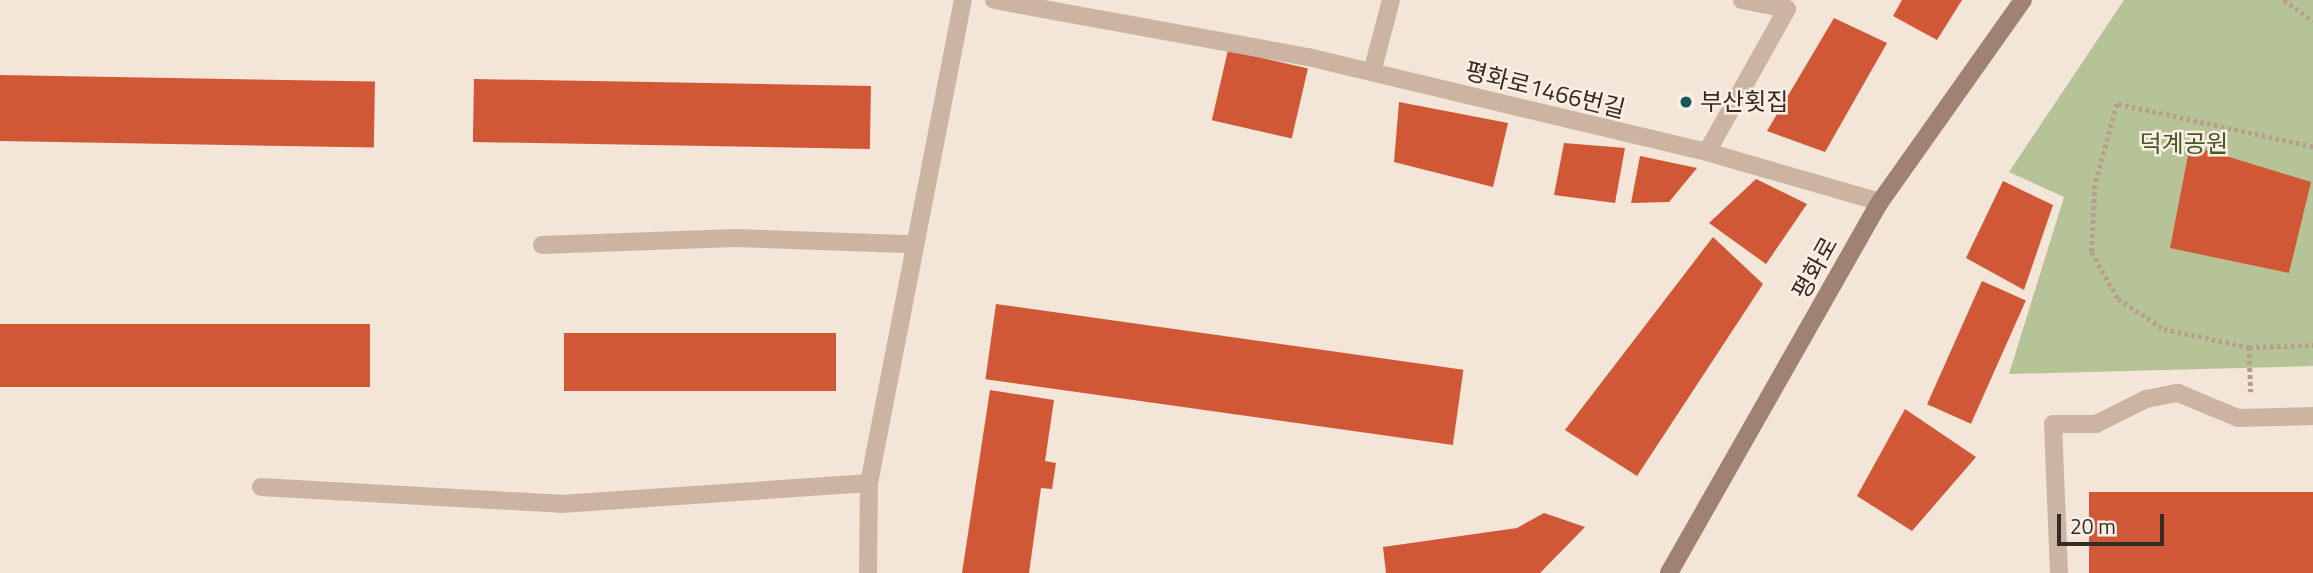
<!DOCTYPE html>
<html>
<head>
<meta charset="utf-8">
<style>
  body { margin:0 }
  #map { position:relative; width:2313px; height:573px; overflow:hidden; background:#f3e5d7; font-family:"Titillium Web","Noto Sans KR",sans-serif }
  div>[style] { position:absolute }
  .green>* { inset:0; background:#b5c396 }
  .building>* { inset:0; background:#d15837; transform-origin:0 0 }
  .path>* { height:4.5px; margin-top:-2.25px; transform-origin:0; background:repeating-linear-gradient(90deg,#b89e8c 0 3.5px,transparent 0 7px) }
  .lane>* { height:18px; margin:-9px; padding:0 9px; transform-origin:9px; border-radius:9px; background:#ccb4a2 }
  .street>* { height:18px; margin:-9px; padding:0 9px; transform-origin:9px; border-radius:9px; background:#ccb4a2 }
  .secondary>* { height:18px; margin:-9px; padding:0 9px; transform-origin:9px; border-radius:9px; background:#a08273 }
  .dots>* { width:19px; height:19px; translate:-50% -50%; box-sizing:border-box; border:4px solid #fbefe3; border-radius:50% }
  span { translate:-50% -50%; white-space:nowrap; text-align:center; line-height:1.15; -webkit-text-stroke:5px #fbefe3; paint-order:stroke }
  .street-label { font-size:24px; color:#362a25 }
  .poi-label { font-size:24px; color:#362a25 }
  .left { translate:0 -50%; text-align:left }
  .park-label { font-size:24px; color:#465727 }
  .scale { position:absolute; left:2057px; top:514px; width:107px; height:32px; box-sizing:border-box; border:4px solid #362a25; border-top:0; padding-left:9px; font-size:21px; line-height:24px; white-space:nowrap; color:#362a25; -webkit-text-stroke:5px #fbefe3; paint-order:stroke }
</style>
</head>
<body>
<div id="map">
  <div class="green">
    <div style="clip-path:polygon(2124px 0,2313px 0,2313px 366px,2009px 374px,2064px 197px,2009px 172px)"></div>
  </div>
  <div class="building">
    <div style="clip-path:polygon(1902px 0,1962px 0,1937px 40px,1893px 16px)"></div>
    <div style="clip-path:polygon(1834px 18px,1887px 43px,1825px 152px,1767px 131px)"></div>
    <div style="left:1228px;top:50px;width:82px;height:72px;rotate:13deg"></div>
    <div style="left:0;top:75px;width:375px;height:66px;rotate:1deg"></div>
    <div style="left:474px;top:79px;width:397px;height:63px;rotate:1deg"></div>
    <div style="clip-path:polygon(1399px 102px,1508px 123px,1493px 187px,1394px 162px)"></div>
    <div style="clip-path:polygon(1564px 143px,1625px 148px,1615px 203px,1554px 195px)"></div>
    <div style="clip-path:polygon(2190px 145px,2311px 182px,2289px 273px,2170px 248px)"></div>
    <div style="clip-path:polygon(1640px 156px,1697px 168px,1669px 202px,1631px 203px)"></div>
    <div style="clip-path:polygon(1756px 179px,1807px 204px,1766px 264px,1709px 223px)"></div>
    <div style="clip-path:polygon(2003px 181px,2053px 205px,2024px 290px,1966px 258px)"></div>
    <div style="clip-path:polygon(1713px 237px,1763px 284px,1637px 476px,1565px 430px)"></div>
    <div style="left:1982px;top:281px;width:48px;height:135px;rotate:24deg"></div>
    <div style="left:996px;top:304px;width:472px;height:76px;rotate:8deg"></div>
    <div style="left:0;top:324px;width:370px;height:63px"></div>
    <div style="left:564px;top:333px;width:272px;height:58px"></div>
    <div style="clip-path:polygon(990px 390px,1054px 400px,1045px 461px,1056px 463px,1052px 489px,1041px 488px,1029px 573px,962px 573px)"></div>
    <div style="clip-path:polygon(1905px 409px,1976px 457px,1912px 531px,1857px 496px)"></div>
    <div style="left:2313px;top:492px;width:81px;height:224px;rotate:90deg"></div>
    <div style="clip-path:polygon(1544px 513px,1585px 527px,1540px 573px,1386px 573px,1383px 547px,1517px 528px)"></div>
  </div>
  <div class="path">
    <div style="left:2284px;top:0;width:36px;rotate:36deg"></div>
    <div style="left:2313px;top:147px;width:201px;rotate:-167.6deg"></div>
    <div style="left:2117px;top:104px;width:84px;rotate:105.2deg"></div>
    <div style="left:2095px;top:185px;width:67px;rotate:92.6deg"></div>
    <div style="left:2092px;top:252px;width:54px;rotate:61deg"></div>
    <div style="left:2118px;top:299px;width:55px;rotate:33.1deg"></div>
    <div style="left:2164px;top:329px;width:87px;rotate:12deg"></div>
    <div style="left:2249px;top:347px;width:64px;rotate:-1.8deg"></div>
    <div style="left:2249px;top:347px;width:45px;rotate:87.5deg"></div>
  </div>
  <div class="lane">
    <div style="left:542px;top:245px;width:193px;rotate:-2.1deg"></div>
    <div style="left:735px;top:238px;width:176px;rotate:2deg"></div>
    <div style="left:261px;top:487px;width:300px;rotate:3.2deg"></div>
    <div style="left:561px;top:504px;width:309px;rotate:-3.9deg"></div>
    <div style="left:2059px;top:573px;width:149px;rotate:-92.3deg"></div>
    <div style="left:2053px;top:424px;width:43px"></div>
    <div style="left:2096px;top:424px;width:56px;rotate:-26.6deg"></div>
    <div style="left:2146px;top:399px;width:33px;rotate:-11deg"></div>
    <div style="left:2178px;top:393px;width:65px;rotate:22.6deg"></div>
    <div style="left:2238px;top:418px;width:75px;rotate:-1.5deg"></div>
  </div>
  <div class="street">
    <div style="left:994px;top:0;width:319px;rotate:10.3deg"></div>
    <div style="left:1308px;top:57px;width:410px;rotate:13.4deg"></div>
    <div style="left:1707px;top:152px;width:180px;rotate:16.1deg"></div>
    <div style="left:1372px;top:72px;width:74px;rotate:-75.2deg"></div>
    <div style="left:1707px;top:152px;width:164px;rotate:-60.8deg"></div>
    <div style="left:1787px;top:9px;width:46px;rotate:-168.7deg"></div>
    <div style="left:868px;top:573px;width:90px;rotate:-89.4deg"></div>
    <div style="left:869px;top:483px;width:492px;rotate:-79deg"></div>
  </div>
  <div class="secondary">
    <div style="left:1669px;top:573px;width:427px;rotate:-60.4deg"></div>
    <div style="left:1880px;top:202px;width:247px;rotate:-54.7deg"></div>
  </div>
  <div class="dots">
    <div style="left:1686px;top:102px;background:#17595b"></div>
  </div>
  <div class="street-label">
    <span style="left:1545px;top:90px;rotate:14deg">평화로1466번길</span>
    <span style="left:1815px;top:268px;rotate:-61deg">평화로</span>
  </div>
  <div class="poi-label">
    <span class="left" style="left:1700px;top:102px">부산횟집</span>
  </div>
  <div class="park-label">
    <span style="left:2184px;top:144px">덕계공원</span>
  </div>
  <div class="scale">20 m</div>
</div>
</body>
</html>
